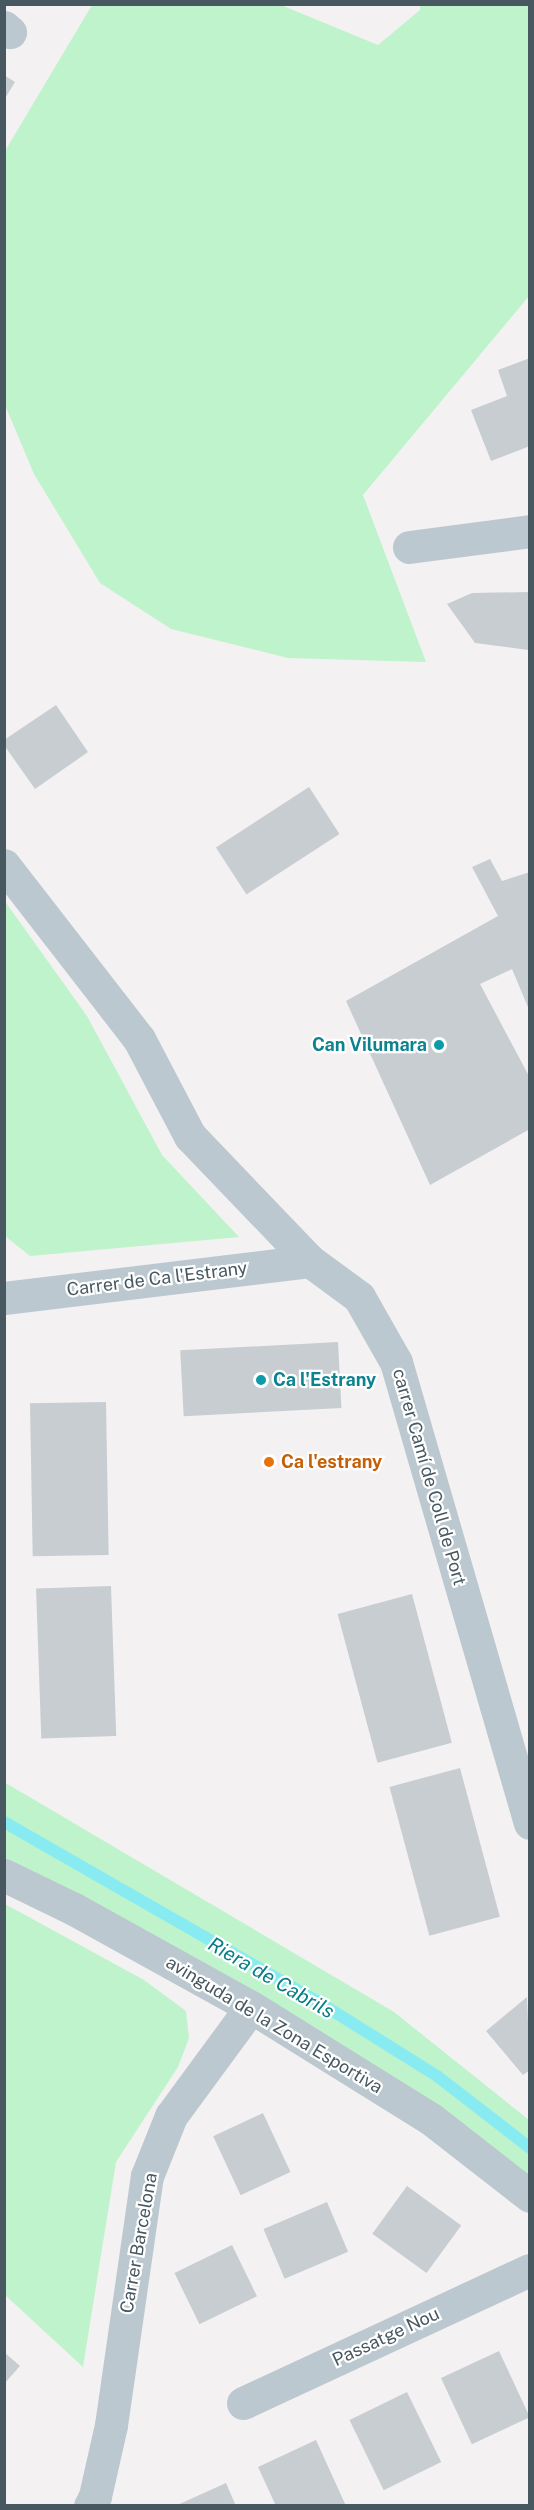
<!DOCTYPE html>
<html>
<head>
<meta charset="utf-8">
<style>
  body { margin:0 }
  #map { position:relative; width:534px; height:2510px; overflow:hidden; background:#f4f1f2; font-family:"Public Sans",sans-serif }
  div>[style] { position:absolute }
  .green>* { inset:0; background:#bff3cb }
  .stream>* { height:12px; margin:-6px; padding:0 6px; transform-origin:6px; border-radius:6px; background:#89ebf2 }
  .building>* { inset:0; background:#c8cdd1; transform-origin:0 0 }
  .street>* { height:33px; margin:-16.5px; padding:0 16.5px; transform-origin:16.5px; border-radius:16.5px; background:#bcc8cf }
  .dots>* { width:16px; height:16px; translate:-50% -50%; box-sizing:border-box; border:3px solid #fff; border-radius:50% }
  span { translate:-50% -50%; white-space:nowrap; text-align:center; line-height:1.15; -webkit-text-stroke:4.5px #fff; paint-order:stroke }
  .culture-label { font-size:18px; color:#0d838f; font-weight:700 }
  .right { translate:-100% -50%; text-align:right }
  .left { translate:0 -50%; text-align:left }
  .street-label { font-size:18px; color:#485860 }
  .food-label { font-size:18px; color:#c56008; font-weight:700 }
  .water-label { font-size:20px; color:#077d86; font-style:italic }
  .frame { position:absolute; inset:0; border:6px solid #485860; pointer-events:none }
</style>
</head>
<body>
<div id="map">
  <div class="green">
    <div style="clip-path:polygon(92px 5px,281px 5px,378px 45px,420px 10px,420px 5px,529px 5px,529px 296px,363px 495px,426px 662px,288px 658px,171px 629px,100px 583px,34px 474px,5px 405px,5px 151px)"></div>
    <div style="clip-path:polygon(4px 900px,87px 1016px,162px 1155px,239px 1237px,30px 1256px,5px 1236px)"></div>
    <div style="clip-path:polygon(4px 1782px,394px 2012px,529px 2120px,529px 2175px,5px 1862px)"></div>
    <div style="clip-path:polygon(5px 1904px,144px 1980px,186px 2011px,189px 2038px,178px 2067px,116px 2162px,83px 2367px,5px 2295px)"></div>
  </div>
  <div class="stream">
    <div style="left:4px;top:1822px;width:361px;rotate:29.8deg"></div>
    <div style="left:317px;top:2001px;width:142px;rotate:32deg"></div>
    <div style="left:437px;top:2076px;width:118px;rotate:37.7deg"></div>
  </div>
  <div class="building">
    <div style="clip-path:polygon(4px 75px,15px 82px,4px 100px)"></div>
    <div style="clip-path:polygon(530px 358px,530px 446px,491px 461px,471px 410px,507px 396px,498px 370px)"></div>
    <div style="clip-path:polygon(530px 592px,528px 650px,475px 643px,447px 604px,472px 593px)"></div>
    <div style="clip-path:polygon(56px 705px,88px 752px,35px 789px,4px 745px,4px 740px)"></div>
    <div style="left:309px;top:787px;width:56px;height:111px;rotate:57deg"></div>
    <div style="clip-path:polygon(490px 859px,502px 881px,530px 872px,530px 1012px,512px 969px,480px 984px,530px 1078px,530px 1129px,430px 1185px,346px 1001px,498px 916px,472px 867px)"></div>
    <div style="left:338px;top:1342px;width:66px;height:158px;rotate:87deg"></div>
    <div style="left:106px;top:1402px;width:153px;height:76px;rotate:89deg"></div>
    <div style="left:111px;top:1586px;width:150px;height:75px;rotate:88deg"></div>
    <div style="left:412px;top:1594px;width:154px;height:77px;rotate:75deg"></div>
    <div style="left:460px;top:1768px;width:154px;height:73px;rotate:75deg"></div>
    <div style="clip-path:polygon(527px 1997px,530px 2070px,523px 2075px,486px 2031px)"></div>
    <div style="left:263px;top:2113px;width:65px;height:55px;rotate:65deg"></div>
    <div style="left:407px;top:2186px;width:67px;height:59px;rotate:36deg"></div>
    <div style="left:327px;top:2202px;width:54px;height:69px;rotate:67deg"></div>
    <div style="left:232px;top:2245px;width:57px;height:64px;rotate:64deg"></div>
    <div style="left:499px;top:2351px;width:73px;height:64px;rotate:65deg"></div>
    <div style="clip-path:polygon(4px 2352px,20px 2366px,4px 2384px)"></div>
    <div style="left:407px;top:2392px;width:78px;height:64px;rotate:64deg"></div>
    <div style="clip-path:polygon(316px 2440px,346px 2506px,276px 2506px,258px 2467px)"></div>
    <div style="clip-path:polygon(226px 2483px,236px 2506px,175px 2506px)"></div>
  </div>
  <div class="street">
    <div style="left:4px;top:27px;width:8px;rotate:40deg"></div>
    <div style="left:409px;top:547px;width:122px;rotate:-7.5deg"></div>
    <div style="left:4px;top:865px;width:220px;rotate:52.2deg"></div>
    <div style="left:139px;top:1039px;width:110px;rotate:62.3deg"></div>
    <div style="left:190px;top:1136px;width:173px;rotate:46.2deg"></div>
    <div style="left:310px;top:1261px;width:61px;rotate:36.3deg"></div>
    <div style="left:359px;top:1297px;width:75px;rotate:60.4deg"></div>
    <div style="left:396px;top:1362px;width:480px;rotate:73.8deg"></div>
    <div style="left:4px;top:1298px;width:308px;rotate:-6.9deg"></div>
    <div style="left:4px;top:1875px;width:78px;rotate:25.9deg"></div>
    <div style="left:74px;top:1909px;width:202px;rotate:29deg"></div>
    <div style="left:251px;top:2007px;width:212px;rotate:31.9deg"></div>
    <div style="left:431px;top:2119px;width:125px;rotate:37.9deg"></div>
    <div style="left:243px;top:2403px;width:316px;rotate:-24.9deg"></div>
    <div style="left:90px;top:2506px;width:11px;rotate:-63deg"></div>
    <div style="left:95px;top:2496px;width:73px;rotate:-77.3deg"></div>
    <div style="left:111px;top:2425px;width:252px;rotate:-81.8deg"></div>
    <div style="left:147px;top:2176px;width:65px;rotate:-68.2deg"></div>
    <div style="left:171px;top:2116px;width:135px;rotate:-53.7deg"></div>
  </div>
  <div class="dots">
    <div style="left:439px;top:1045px;background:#0f9aa8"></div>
    <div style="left:261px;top:1380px;background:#0f9aa8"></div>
    <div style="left:269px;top:1462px;background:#e8710a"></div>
  </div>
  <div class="culture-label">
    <span class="right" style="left:427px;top:1045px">Can Vilumara</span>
    <span class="left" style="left:273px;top:1380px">Ca l'Estrany</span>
  </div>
  <div class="street-label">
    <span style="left:157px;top:1279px;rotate:-7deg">Carrer de Ca l'Estrany</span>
    <span style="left:429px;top:1477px;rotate:74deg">carrer Camí de Coll de Port</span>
    <span style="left:274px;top:2025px;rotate:31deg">avinguda de la Zona Esportiva</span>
    <span style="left:139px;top:2243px;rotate:-80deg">Carrer Barcelona</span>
    <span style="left:386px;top:2337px;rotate:-25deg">Passatge Nou</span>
  </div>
  <div class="food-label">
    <span class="left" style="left:281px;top:1462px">Ca l'estrany</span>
  </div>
  <div class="water-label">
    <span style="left:271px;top:1978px;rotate:30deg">Riera de Cabrils</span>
  </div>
  <div class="frame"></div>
</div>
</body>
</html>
